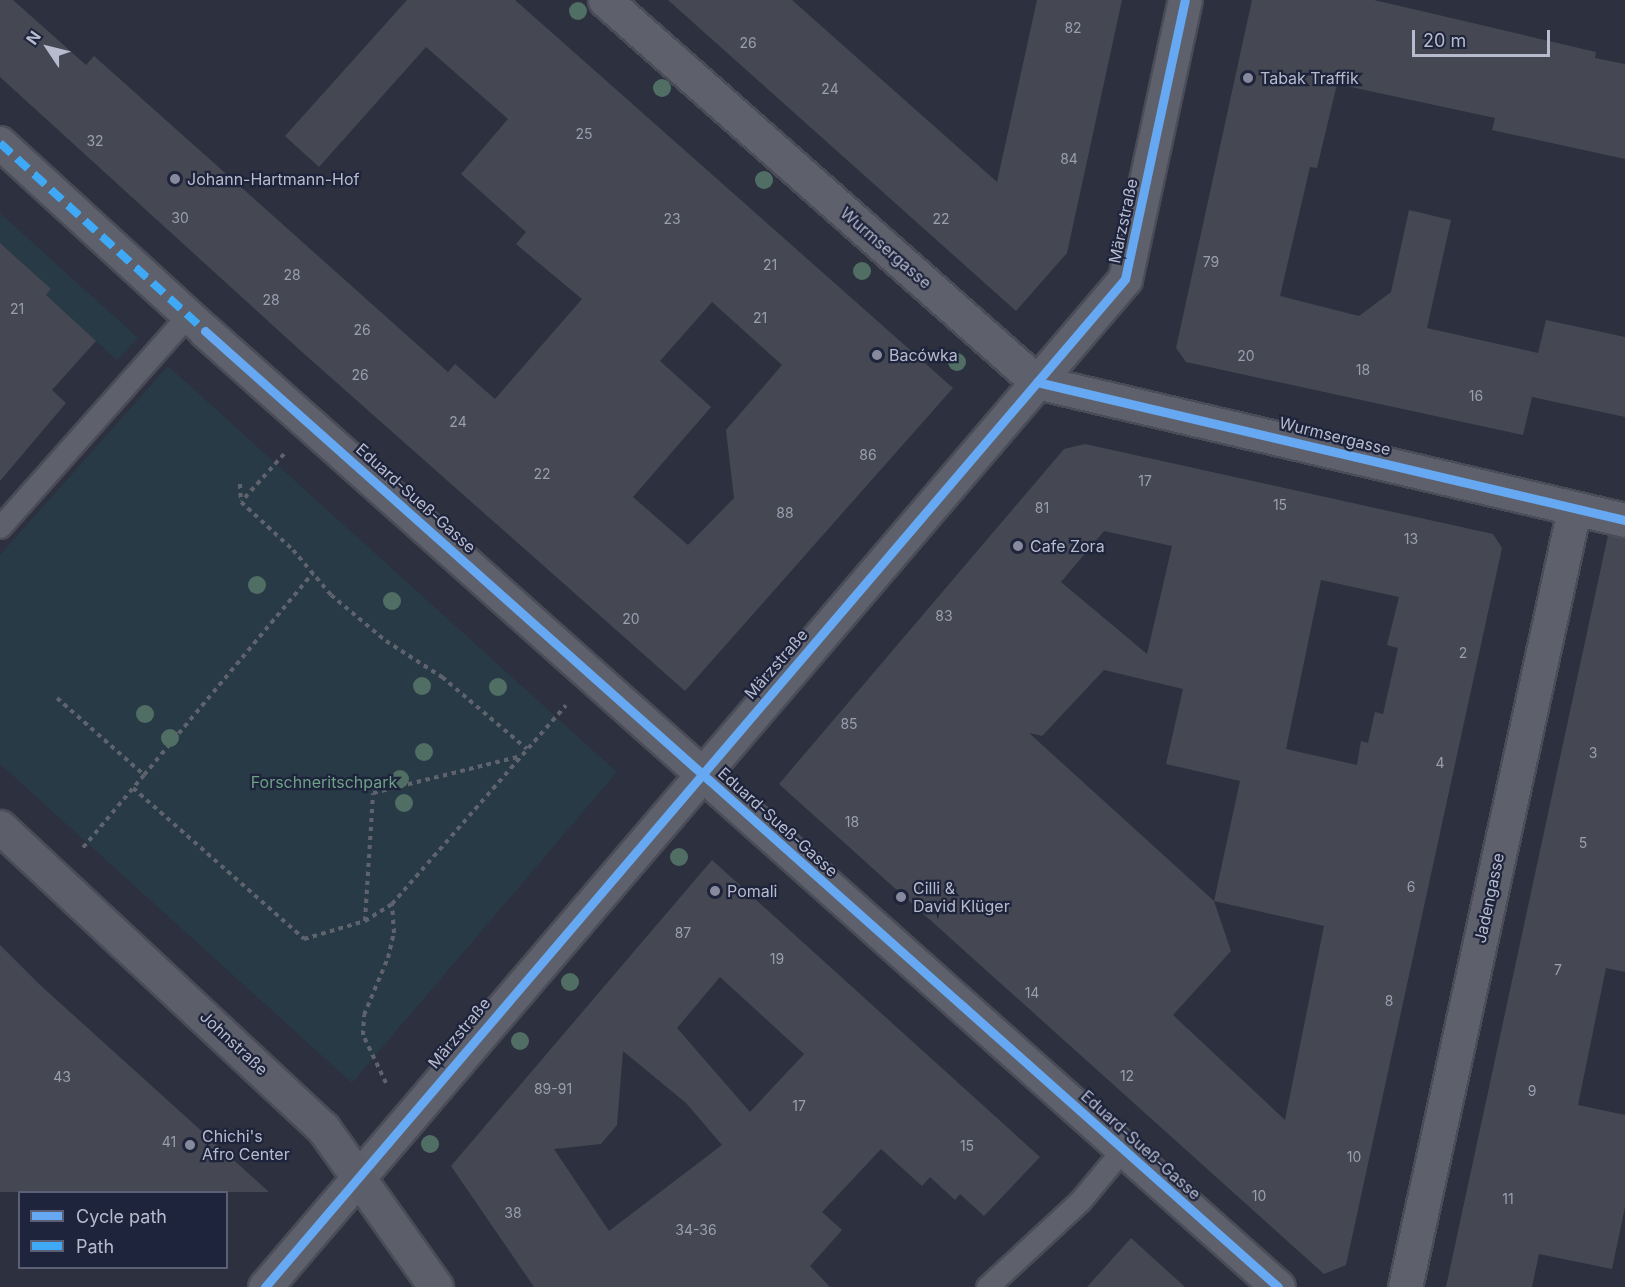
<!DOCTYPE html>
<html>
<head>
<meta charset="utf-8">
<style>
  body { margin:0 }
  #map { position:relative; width:1625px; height:1287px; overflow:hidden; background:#2d303e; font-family:Inter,sans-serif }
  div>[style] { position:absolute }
  .green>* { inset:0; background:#283a46 }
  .building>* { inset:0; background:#454853 }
  .path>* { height:4px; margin-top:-2px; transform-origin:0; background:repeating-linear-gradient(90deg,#5f636d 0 4.5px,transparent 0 9px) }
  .roads { filter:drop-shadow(2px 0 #4a4c57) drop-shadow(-2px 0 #4a4c57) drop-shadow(0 2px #4a4c57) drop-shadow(0 -2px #4a4c57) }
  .service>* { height:21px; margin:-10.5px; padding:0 10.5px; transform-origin:10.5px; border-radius:10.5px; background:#5e606b }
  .pedestrian>* { height:32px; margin:-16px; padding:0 16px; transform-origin:16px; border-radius:16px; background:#5e606b }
  .minor>* { height:33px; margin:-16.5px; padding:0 16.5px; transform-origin:16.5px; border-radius:16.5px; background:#5e606b }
  .secondary>* { height:33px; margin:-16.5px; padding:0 16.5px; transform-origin:16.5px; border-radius:16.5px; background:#5c5e69 }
  .quiet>* { height:8px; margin-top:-4px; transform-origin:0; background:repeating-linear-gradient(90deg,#3fa9f5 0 15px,transparent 0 23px) }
  .cycleway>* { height:9px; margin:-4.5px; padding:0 4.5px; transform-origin:4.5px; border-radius:4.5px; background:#66a8f1 }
  .trees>* { width:18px; height:18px; margin:-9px; border-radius:50%; background:#506e64 }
  .dots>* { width:16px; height:16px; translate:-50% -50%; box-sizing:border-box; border:3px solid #1e243b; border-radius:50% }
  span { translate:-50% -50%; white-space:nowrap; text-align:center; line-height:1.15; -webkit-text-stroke:4.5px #1e243b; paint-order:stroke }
  .number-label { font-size:14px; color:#9a9eaf }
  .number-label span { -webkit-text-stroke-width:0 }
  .poi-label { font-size:16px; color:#b7bbce }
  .left { translate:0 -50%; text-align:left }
  .street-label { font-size:16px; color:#b7bbce }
  .park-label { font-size:16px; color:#6ca184 }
  .legend { position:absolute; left:18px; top:1191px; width:210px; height:78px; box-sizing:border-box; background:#1e243b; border:2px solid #5b6076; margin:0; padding:8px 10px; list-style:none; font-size:18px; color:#b7bbce }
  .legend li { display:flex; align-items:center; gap:12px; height:30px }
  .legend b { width:30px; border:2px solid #5b6076 }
  .north { position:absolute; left:18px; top:18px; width:60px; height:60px; -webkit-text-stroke:4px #1e243b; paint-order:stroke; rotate:305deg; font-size:16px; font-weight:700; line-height:24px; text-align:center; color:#b7bbce }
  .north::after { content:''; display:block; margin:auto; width:21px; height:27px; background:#b7bbce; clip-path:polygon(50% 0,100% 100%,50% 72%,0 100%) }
  .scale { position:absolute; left:1412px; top:30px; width:138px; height:27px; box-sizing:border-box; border:3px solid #b7bbce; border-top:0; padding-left:8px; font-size:18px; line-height:21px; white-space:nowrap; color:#b7bbce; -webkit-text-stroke:4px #1e243b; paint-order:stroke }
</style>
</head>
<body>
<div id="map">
  <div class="green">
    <div style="clip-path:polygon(0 213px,138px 338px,117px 360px,57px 306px,11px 334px,51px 289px,0 243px)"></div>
    <div style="clip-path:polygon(168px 366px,617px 772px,352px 1083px,0 764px,0 555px)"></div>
  </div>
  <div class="building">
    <div style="clip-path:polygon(evenodd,0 0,13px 0,86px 65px,94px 56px,448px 372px,455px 364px,495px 399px,582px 299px,516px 244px,526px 232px,461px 174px,508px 119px,426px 47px,319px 167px,285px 136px,407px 0,515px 0,953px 388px,685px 691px,302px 352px,0 77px,0 0,712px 302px,782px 365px,726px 430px,734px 498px,688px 545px,633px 497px,711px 407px,660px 361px,712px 302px)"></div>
    <div style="clip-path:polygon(668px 0,792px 0,997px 182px,1037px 0,1122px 0,1067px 253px,1016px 311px)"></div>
    <div style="clip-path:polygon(1252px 0,1374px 0,1596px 52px,1595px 58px,1625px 64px,1625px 159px,1492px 130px,1495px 118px,1337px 84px,1317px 168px,1310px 167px,1280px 296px,1359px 316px,1391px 292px,1409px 210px,1451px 220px,1427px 328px,1538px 353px,1546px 320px,1625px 337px,1625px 417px,1532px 397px,1523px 435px,1186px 362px,1176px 348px)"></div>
    <div style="clip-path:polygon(0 243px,51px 289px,46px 295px,96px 341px,52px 390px,66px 403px,0 481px)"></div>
    <div style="clip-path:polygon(evenodd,1085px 444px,1493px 534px,1502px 548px,1346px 1265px,1324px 1274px,779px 784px,1064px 449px,1085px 444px,1104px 531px,1172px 546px,1147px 654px,1061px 582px,1104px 531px,1085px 444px,1321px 580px,1399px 597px,1387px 645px,1398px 648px,1383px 714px,1375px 712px,1368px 743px,1361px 741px,1357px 765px,1286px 749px,1321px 580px,1085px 444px,1104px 670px,1183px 689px,1166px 764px,1240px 781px,1214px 901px,1029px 733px,1042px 736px,1104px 670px,1085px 444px,1214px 901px,1324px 926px,1285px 1120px,1173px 1015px,1231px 951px,1214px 901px)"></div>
    <div style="clip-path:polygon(1608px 535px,1625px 538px,1625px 972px,1606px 968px,1578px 1105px,1625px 1115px,1625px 1207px,1612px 1269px,1539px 1254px,1532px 1287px,1446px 1287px)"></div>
    <div style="clip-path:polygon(evenodd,712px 860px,1040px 1157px,984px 1216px,960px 1194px,955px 1200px,930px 1177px,922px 1186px,881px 1149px,822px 1212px,842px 1230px,810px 1266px,830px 1287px,534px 1287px,451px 1166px,712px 860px,720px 977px,804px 1054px,750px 1112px,677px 1028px,720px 977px,712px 860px,623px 1051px,686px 1103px,722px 1145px,609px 1231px,554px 1149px,601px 1144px,617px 1125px,623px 1051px)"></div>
    <div style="clip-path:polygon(0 945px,39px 984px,269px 1192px,0 1192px)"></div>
    <div style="clip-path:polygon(1131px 1238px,1185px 1287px,1087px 1287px)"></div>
  </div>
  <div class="path">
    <div style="left:284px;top:454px;width:64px;rotate:131.9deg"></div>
    <div style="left:241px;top:502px;width:71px;rotate:42.7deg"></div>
    <div style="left:293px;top:550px;width:59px;rotate:49.8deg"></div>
    <div style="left:331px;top:595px;width:72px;rotate:39.9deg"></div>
    <div style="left:386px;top:641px;width:67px;rotate:32.7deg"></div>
    <div style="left:442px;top:677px;width:111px;rotate:40.3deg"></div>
    <div style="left:240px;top:484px;width:18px;rotate:87deg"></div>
    <div style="left:57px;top:698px;width:116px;rotate:41.5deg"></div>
    <div style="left:144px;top:775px;width:97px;rotate:130deg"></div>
    <div style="left:144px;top:775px;width:263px;rotate:-50.1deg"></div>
    <div style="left:133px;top:788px;width:228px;rotate:41.4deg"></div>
    <div style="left:304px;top:939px;width:64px;rotate:-16.4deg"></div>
    <div style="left:365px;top:921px;width:32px;rotate:-32deg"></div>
    <div style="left:392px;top:904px;width:264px;rotate:-48.8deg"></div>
    <div style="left:365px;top:921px;width:128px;rotate:-86.4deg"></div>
    <div style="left:373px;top:793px;width:153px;rotate:-14deg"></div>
    <div style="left:386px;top:1083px;width:53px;rotate:-115.6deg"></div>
    <div style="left:363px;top:1035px;width:20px;rotate:-87deg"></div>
    <div style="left:364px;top:1015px;width:62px;rotate:-67.2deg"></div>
    <div style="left:388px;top:958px;width:26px;rotate:-77deg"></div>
    <div style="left:394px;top:933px;width:29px;rotate:-94deg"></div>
  </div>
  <div class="roads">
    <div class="service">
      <div style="left:0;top:527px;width:283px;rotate:-48.4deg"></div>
      <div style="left:987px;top:1287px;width:127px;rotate:-42.8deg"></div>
      <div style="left:1080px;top:1201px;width:67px;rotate:-50.4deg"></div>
    </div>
    <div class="pedestrian">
      <div style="left:0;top:143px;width:278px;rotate:42.5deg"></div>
    </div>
    <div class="minor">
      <div style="left:605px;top:0;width:577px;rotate:41.49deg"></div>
      <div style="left:1037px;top:382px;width:604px;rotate:13.21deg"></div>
      <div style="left:205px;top:331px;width:1437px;rotate:41.7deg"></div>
      <div style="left:265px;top:1287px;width:1325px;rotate:-49.53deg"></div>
      <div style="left:1125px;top:279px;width:285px;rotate:-77.9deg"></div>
      <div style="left:1405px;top:1287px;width:796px;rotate:-77.74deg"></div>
    </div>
    <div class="secondary">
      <div style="left:0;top:827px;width:442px;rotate:43deg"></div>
      <div style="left:323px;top:1128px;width:195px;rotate:54.6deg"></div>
    </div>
  </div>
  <div class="quiet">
    <div style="left:0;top:143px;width:278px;rotate:42.5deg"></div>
  </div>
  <div class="cycleway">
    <div style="left:205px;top:331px;width:1437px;rotate:41.7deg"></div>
    <div style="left:1037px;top:382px;width:604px;rotate:13.21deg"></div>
    <div style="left:265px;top:1287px;width:1325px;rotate:-49.53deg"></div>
    <div style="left:1125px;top:279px;width:285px;rotate:-77.9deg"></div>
  </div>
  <div class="trees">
    <div style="left:578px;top:11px"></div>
    <div style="left:662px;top:88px"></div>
    <div style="left:764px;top:180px"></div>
    <div style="left:862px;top:271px"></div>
    <div style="left:957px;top:362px"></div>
    <div style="left:257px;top:585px"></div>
    <div style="left:392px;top:601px"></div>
    <div style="left:422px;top:686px"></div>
    <div style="left:498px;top:687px"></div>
    <div style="left:145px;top:714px"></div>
    <div style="left:170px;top:738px"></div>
    <div style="left:424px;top:752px"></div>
    <div style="left:400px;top:779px"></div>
    <div style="left:404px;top:803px"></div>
    <div style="left:679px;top:857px"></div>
    <div style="left:570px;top:982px"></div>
    <div style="left:520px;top:1041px"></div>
    <div style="left:430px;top:1144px"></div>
  </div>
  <div class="dots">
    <div style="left:1248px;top:78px;background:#878a9c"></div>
    <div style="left:175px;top:179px;background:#878a9c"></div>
    <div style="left:877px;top:355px;background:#878a9c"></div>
    <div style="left:1018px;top:546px;background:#878a9c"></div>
    <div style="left:715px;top:891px;background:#878a9c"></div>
    <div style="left:901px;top:897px;background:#878a9c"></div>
    <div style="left:190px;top:1145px;background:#878a9c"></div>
  </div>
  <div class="number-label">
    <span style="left:1073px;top:28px">82</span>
    <span style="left:748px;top:43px">26</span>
    <span style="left:830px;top:89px">24</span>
    <span style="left:584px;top:134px">25</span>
    <span style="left:95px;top:141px">32</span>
    <span style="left:1069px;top:159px">84</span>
    <span style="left:180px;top:218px">30</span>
    <span style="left:672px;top:219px">23</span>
    <span style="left:941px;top:219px">22</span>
    <span style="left:1211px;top:262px">79</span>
    <span style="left:770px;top:265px">21</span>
    <span style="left:292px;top:275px">28</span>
    <span style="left:271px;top:300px">28</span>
    <span style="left:17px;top:309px">21</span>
    <span style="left:760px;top:318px">21</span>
    <span style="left:362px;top:330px">26</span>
    <span style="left:1246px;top:356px">20</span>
    <span style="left:1363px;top:370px">18</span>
    <span style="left:360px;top:375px">26</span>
    <span style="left:1476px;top:396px">16</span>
    <span style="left:458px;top:422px">24</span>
    <span style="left:868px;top:455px">86</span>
    <span style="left:542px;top:474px">22</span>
    <span style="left:1145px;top:481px">17</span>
    <span style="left:1280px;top:505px">15</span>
    <span style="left:1042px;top:508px">81</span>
    <span style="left:785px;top:513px">88</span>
    <span style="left:1411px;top:539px">13</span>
    <span style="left:944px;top:616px">83</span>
    <span style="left:631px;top:619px">20</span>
    <span style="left:1463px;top:653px">2</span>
    <span style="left:849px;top:724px">85</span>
    <span style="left:1593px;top:753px">3</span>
    <span style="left:1440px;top:763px">4</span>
    <span style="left:852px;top:822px">18</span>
    <span style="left:1583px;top:843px">5</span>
    <span style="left:1411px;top:887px">6</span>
    <span style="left:683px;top:933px">87</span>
    <span style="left:777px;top:959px">19</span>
    <span style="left:1558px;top:970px">7</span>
    <span style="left:1032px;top:993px">14</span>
    <span style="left:1389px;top:1001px">8</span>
    <span style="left:1127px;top:1076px">12</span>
    <span style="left:62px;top:1077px">43</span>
    <span style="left:553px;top:1089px">89-91</span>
    <span style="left:1532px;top:1091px">9</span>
    <span style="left:799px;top:1106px">17</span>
    <span style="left:169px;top:1142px">41</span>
    <span style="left:967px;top:1146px">15</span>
    <span style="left:1354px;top:1157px">10</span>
    <span style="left:1259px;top:1196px">10</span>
    <span style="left:1508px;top:1199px">11</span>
    <span style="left:513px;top:1213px">38</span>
    <span style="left:696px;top:1230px">34-36</span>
  </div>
  <div class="poi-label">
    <span class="left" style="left:1260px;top:78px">Tabak Traffik</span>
    <span class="left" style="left:187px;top:179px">Johann-Hartmann-Hof</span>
    <span class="left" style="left:889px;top:355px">Bacówka</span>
    <span class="left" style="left:1030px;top:546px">Cafe Zora</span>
    <span class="left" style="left:913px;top:897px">Cilli &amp;<br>David Klüger</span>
    <span class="left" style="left:727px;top:891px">Pomali</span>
    <span class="left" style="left:202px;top:1145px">Chichi's<br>Afro Center</span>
  </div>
  <div class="street-label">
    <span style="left:1123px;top:221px;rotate:-78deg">Märzstraße</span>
    <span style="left:886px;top:248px;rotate:41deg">Wurmsergasse</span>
    <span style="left:1335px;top:436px;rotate:14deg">Wurmsergasse</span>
    <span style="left:416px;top:498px;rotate:42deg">Eduard-Sueß-Gasse</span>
    <span style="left:776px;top:664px;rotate:-49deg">Märzstraße</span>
    <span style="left:778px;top:822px;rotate:42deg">Eduard-Sueß-Gasse</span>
    <span style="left:1489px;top:898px;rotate:-78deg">Jadengasse</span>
    <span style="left:459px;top:1033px;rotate:-50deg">Märzstraße</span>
    <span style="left:234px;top:1043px;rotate:43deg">Johnstraße</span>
    <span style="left:1141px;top:1145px;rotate:42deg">Eduard-Sueß-Gasse</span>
  </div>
  <div class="park-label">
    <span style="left:324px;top:782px">Forschneritschpark</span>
  </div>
  <ul class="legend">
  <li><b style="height:8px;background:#66a8f1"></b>Cycle path</li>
  <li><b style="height:8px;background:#3fa9f5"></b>Path</li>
  </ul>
  <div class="north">N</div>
  <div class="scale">20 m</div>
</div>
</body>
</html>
